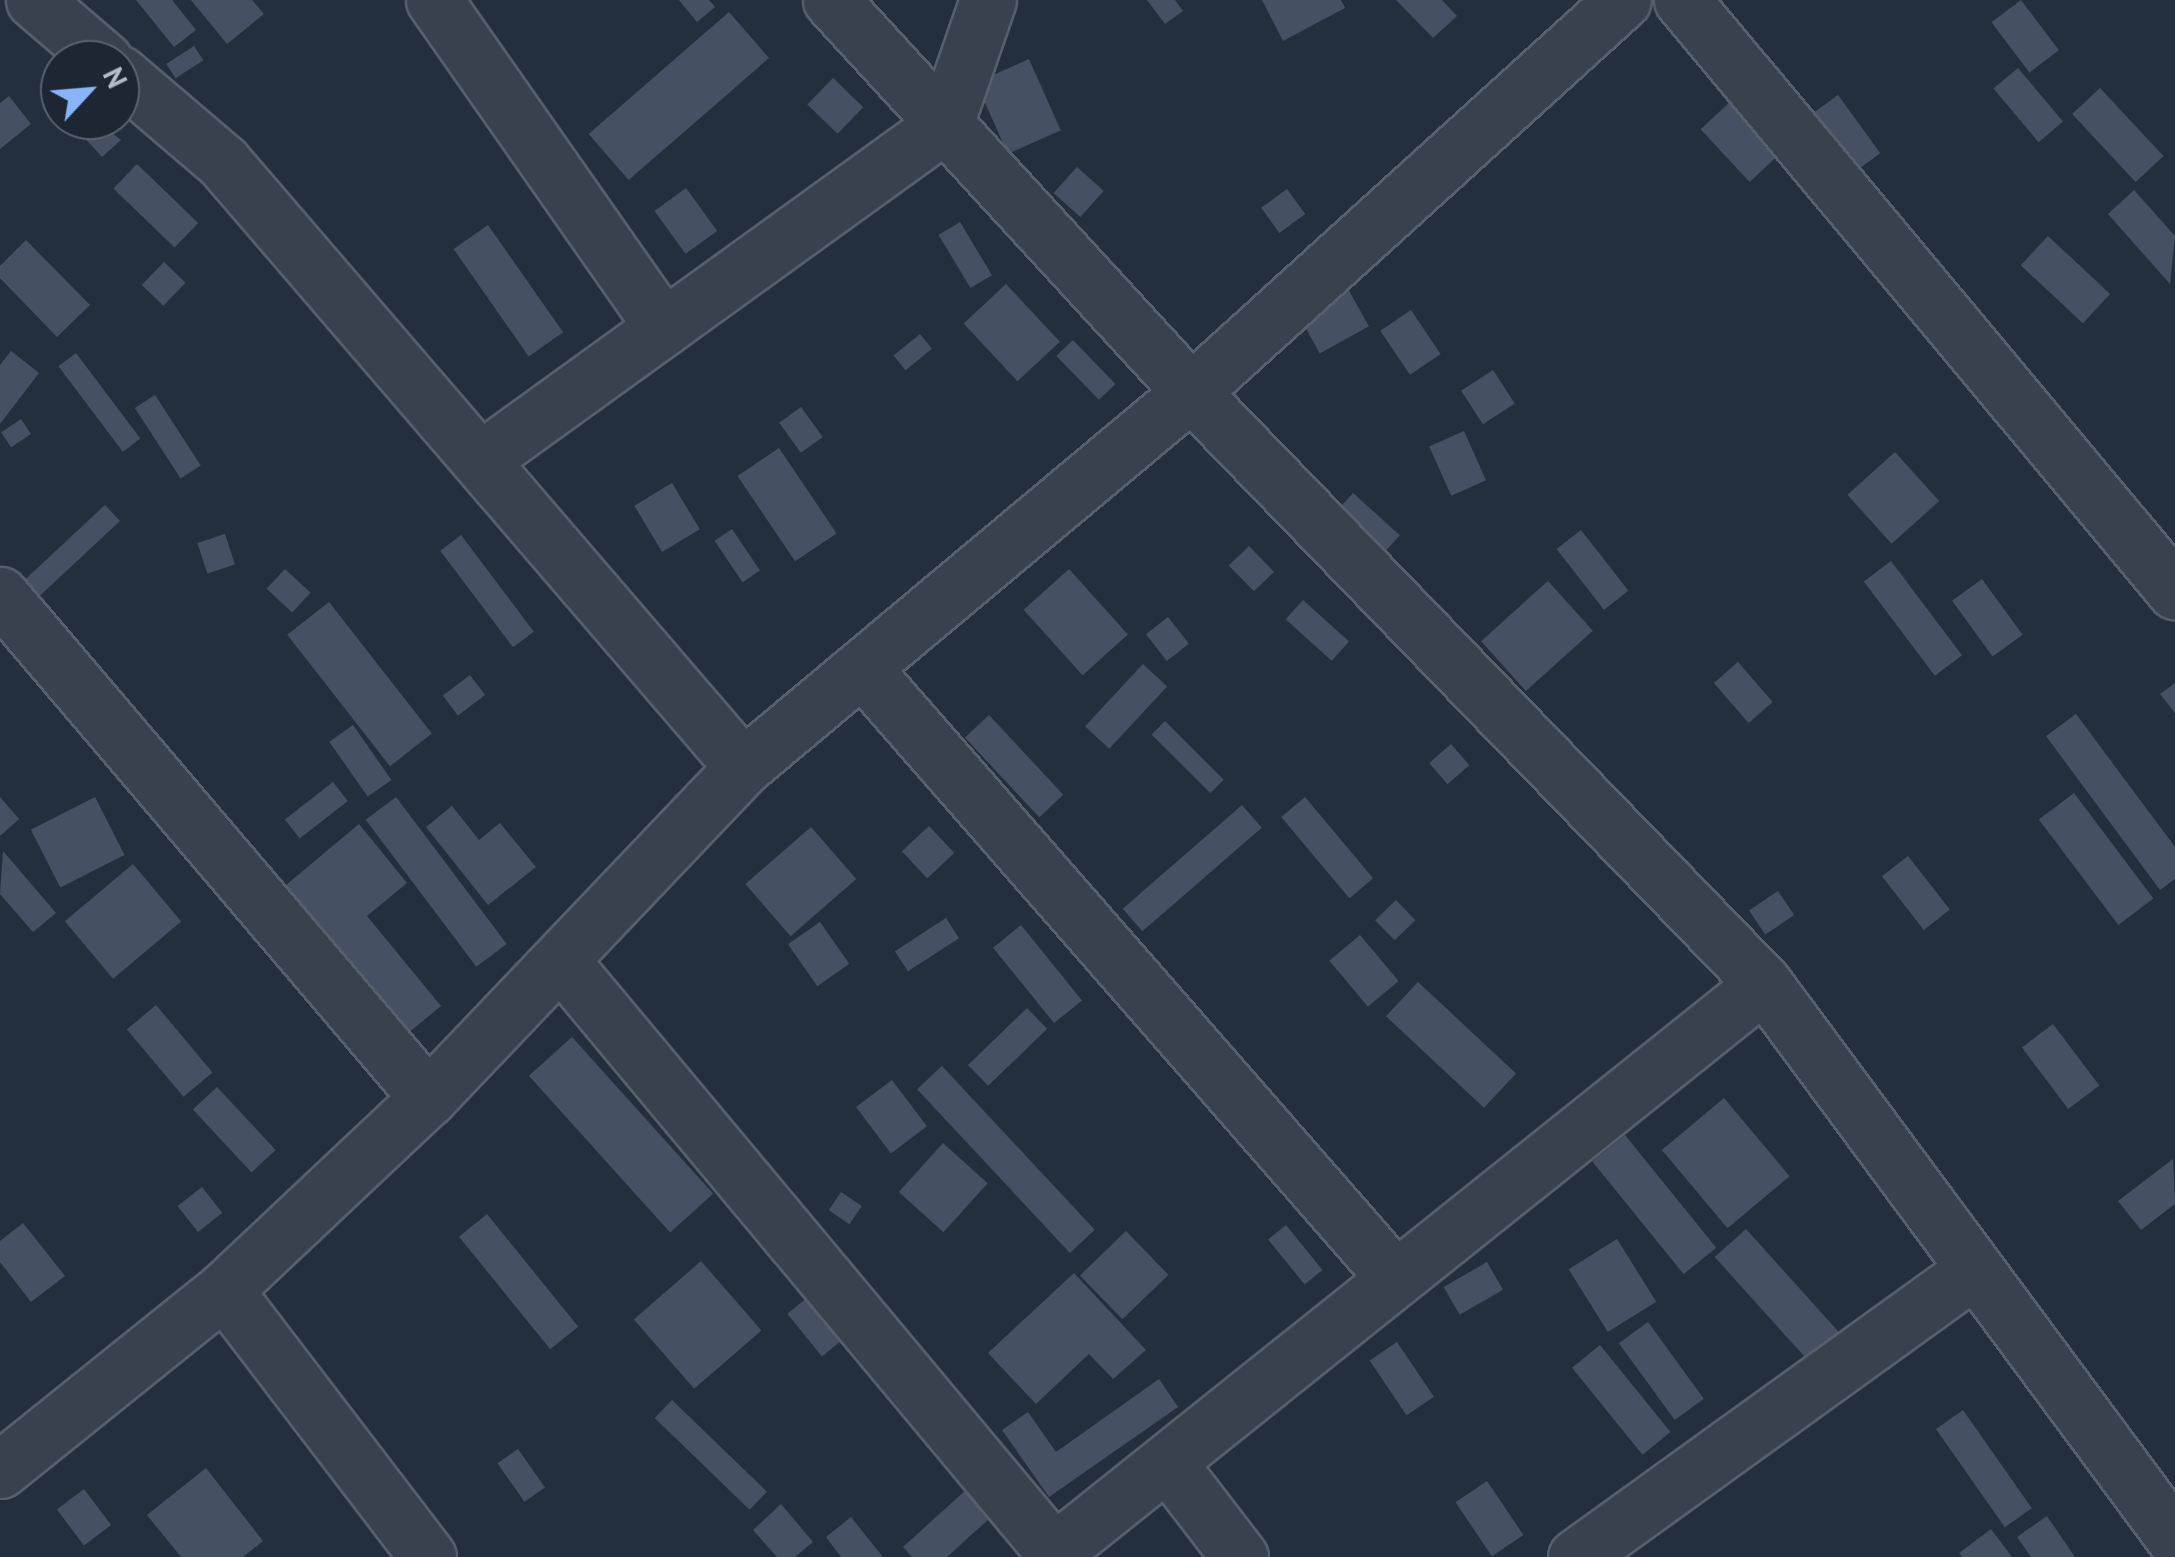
<!DOCTYPE html>
<html>
<head>
<meta charset="utf-8">
<style>
  body { margin:0 }
  #map { position:relative; width:2175px; height:1557px; overflow:hidden; background:#242f3e; font-family:"PT Sans",sans-serif }
  div>[style] { position:absolute }
  .building>* { inset:0; background:#455162; transform-origin:0 0 }
  .roads { filter:drop-shadow(2px 0 #565f6c) drop-shadow(-2px 0 #565f6c) drop-shadow(0 2px #565f6c) drop-shadow(0 -2px #565f6c) }
  .street>* { height:55px; margin:-27.5px; padding:0 27.5px; transform-origin:27.5px; border-radius:27.5px; background:#38414e }
  span { translate:-50% -50%; white-space:nowrap; text-align:center; line-height:1.15; -webkit-text-stroke:10px #1d2633; paint-order:stroke }
  .north { position:absolute; left:40px; top:40px; width:100px; height:100px; box-sizing:border-box; background:#1d2633; border:2px solid #59626f; border-radius:50%; rotate:64deg; font-size:28px; font-weight:700; line-height:40px; text-align:center; color:#b4bcc9 }
  .north::after { content:''; display:block; margin:auto; width:35px; height:45px; background:#8ab4f8; clip-path:polygon(50% 0,100% 100%,50% 72%,0 100%) }
</style>
</head>
<body>
<div id="map">
  <div class="building">
    <div style="clip-path:polygon(136px 0,172px 0,196px 30px,174px 47px)"></div>
    <div style="clip-path:polygon(191px 0,252px 0,264px 14px,227px 44px)"></div>
    <div style="clip-path:polygon(679px 0,709px 0,715px 7px,697px 22px)"></div>
    <div style="clip-path:polygon(1147px 0,1175px 0,1183px 11px,1165px 24px)"></div>
    <div style="clip-path:polygon(1262px 0,1341px 0,1345px 8px,1283px 41px)"></div>
    <div style="clip-path:polygon(1396px 0,1442px 0,1457px 16px,1433px 38px)"></div>
    <div style="left:2021px;top:0;width:63px;height:37px;rotate:53deg"></div>
    <div style="left:729px;top:12px;width:61px;height:186px;rotate:49deg"></div>
    <div style="left:194px;top:46px;width:17px;height:33px;rotate:57deg"></div>
    <div style="left:1029px;top:59px;width:78px;height:58px;rotate:66deg"></div>
    <div style="left:2018px;top:68px;width:70px;height:32px;rotate:50deg"></div>
    <div style="left:833px;top:78px;width:42px;height:37px;rotate:44deg"></div>
    <div style="left:2100px;top:88px;width:93px;height:38px;rotate:47deg"></div>
    <div style="left:1838px;top:95px;width:72px;height:34px;rotate:54deg"></div>
    <div style="clip-path:polygon(9px 96px,31px 124px,0 149px,0 103px)"></div>
    <div style="left:1732px;top:100px;width:72px;height:43px;rotate:47deg"></div>
    <div style="clip-path:polygon(96px 120px,121px 140px,102px 157px,81px 134px)"></div>
    <div style="left:137px;top:164px;width:85px;height:34px;rotate:44deg"></div>
    <div style="left:1077px;top:167px;width:36px;height:35px;rotate:42deg"></div>
    <div style="left:686px;top:188px;width:53px;height:39px;rotate:54deg"></div>
    <div style="left:1287px;top:189px;width:31px;height:32px;rotate:54deg"></div>
    <div style="clip-path:polygon(2134px 190px,2175px 236px,2170px 284px,2108px 214px)"></div>
    <div style="left:960px;top:222px;width:62px;height:25px;rotate:59deg"></div>
    <div style="left:488px;top:225px;width:131px;height:42px;rotate:55deg"></div>
    <div style="left:2048px;top:236px;width:85px;height:40px;rotate:43deg"></div>
    <div style="clip-path:polygon(26px 240px,90px 305px,57px 337px,0 278px,0 266px)"></div>
    <div style="left:164px;top:262px;width:30px;height:32px;rotate:44deg"></div>
    <div style="left:1006px;top:284px;width:79px;height:58px;rotate:47deg"></div>
    <div style="left:1347px;top:287px;width:45px;height:56px;rotate:61deg"></div>
    <div style="left:1411px;top:310px;width:53px;height:37px;rotate:56deg"></div>
    <div style="left:920px;top:334px;width:19px;height:34px;rotate:51deg"></div>
    <div style="left:1073px;top:340px;width:61px;height:23px;rotate:46deg"></div>
    <div style="clip-path:polygon(11px 351px,39px 373px,0 424px,0 365px)"></div>
    <div style="left:76px;top:353px;width:107px;height:22px;rotate:53deg"></div>
    <div style="left:1493px;top:370px;width:40px;height:38px;rotate:57deg"></div>
    <div style="left:155px;top:395px;width:84px;height:24px;rotate:57deg"></div>
    <div style="left:801px;top:407px;width:37px;height:27px;rotate:54deg"></div>
    <div style="left:21px;top:419px;width:18px;height:24px;rotate:56deg"></div>
    <div style="left:1464px;top:431px;width:54px;height:38px;rotate:66deg"></div>
    <div style="left:779px;top:448px;width:103px;height:50px;rotate:56deg"></div>
    <div style="left:1895px;top:452px;width:66px;height:64px;rotate:48deg"></div>
    <div style="left:672px;top:483px;width:54px;height:44px;rotate:59deg"></div>
    <div style="left:1353px;top:493px;width:63px;height:31px;rotate:42deg"></div>
    <div style="left:105px;top:505px;width:22px;height:125px;rotate:47deg"></div>
    <div style="left:732px;top:529px;width:50px;height:21px;rotate:56deg"></div>
    <div style="left:1581px;top:530px;width:77px;height:31px;rotate:52deg"></div>
    <div style="left:225px;top:534px;width:32px;height:29px;rotate:72deg"></div>
    <div style="left:461px;top:535px;width:121px;height:26px;rotate:53deg"></div>
    <div style="left:1249px;top:546px;width:36px;height:28px;rotate:46deg"></div>
    <div style="left:1891px;top:561px;width:118px;height:34px;rotate:53deg"></div>
    <div style="left:285px;top:569px;width:35px;height:27px;rotate:43deg"></div>
    <div style="left:1069px;top:569px;width:88px;height:61px;rotate:48deg"></div>
    <div style="left:1982px;top:579px;width:69px;height:37px;rotate:54deg"></div>
    <div style="left:1548px;top:581px;width:67px;height:90px;rotate:48deg"></div>
    <div style="left:1303px;top:600px;width:62px;height:26px;rotate:42deg"></div>
    <div style="left:329px;top:602px;width:167px;height:53px;rotate:52deg"></div>
    <div style="left:1168px;top:617px;width:34px;height:28px;rotate:52deg"></div>
    <div style="left:1738px;top:662px;width:53px;height:32px;rotate:49deg"></div>
    <div style="left:1143px;top:664px;width:33px;height:85px;rotate:43deg"></div>
    <div style="left:470px;top:675px;width:25px;height:34px;rotate:53deg"></div>
    <div style="clip-path:polygon(2175px 683px,2175px 713px,2160px 694px)"></div>
    <div style="clip-path:polygon(2076px 714px,2175px 847px,2175px 879px,2160px 890px,2046px 736px)"></div>
    <div style="left:989px;top:715px;width:109px;height:33px;rotate:47deg"></div>
    <div style="left:1165px;top:721px;width:83px;height:19px;rotate:45deg"></div>
    <div style="left:353px;top:725px;width:67px;height:29px;rotate:55deg"></div>
    <div style="left:1451px;top:744px;width:28px;height:29px;rotate:49deg"></div>
    <div style="left:333px;top:782px;width:24px;height:61px;rotate:52deg"></div>
    <div style="left:2074px;top:793px;width:132px;height:44px;rotate:53deg"></div>
    <div style="clip-path:polygon(0 797px,19px 819px,0 836px)"></div>
    <div style="left:95px;top:797px;width:65px;height:72px;rotate:63deg"></div>
    <div style="left:396px;top:797px;width:184px;height:38px;rotate:53deg"></div>
    <div style="left:1305px;top:797px;width:106px;height:31px;rotate:50deg"></div>
    <div style="left:1242px;top:805px;width:30px;height:158px;rotate:49deg"></div>
    <div style="clip-path:polygon(452px 806px,479px 840px,500px 823px,536px 867px,488px 905px,426px 827px)"></div>
    <div style="clip-path:polygon(359px 824px,407px 883px,367px 916px,441px 1006px,407px 1034px,286px 885px)"></div>
    <div style="left:929px;top:826px;width:37px;height:37px;rotate:47deg"></div>
    <div style="left:811px;top:827px;width:69px;height:87px;rotate:49deg"></div>
    <div style="clip-path:polygon(3px 851px,56px 913px,33px 932px,0 894px)"></div>
    <div style="left:1908px;top:856px;width:68px;height:33px;rotate:52deg"></div>
    <div style="left:133px;top:864px;width:75px;height:89px;rotate:50deg"></div>
    <div style="left:1778px;top:891px;width:29px;height:35px;rotate:56deg"></div>
    <div style="left:1396px;top:900px;width:28px;height:29px;rotate:46deg"></div>
    <div style="left:946px;top:918px;width:24px;height:61px;rotate:57deg"></div>
    <div style="left:820px;top:922px;width:51px;height:39px;rotate:55deg"></div>
    <div style="left:1021px;top:925px;width:97px;height:36px;rotate:51deg"></div>
    <div style="left:1360px;top:935px;width:60px;height:40px;rotate:50deg"></div>
    <div style="left:1418px;top:982px;width:134px;height:47px;rotate:43deg"></div>
    <div style="left:156px;top:1005px;width:88px;height:38px;rotate:50deg"></div>
    <div style="left:1027px;top:1008px;width:29px;height:82px;rotate:46deg"></div>
    <div style="left:2053px;top:1024px;width:77px;height:39px;rotate:53deg"></div>
    <div style="left:572px;top:1037px;width:211px;height:58px;rotate:48deg"></div>
    <div style="left:942px;top:1066px;width:224px;height:34px;rotate:47deg"></div>
    <div style="left:892px;top:1080px;width:58px;height:45px;rotate:53deg"></div>
    <div style="left:217px;top:1087px;width:86px;height:33px;rotate:47deg"></div>
    <div style="left:1724px;top:1098px;width:102px;height:81px;rotate:50deg"></div>
    <div style="left:1625px;top:1135px;width:145px;height:42px;rotate:51deg"></div>
    <div style="left:943px;top:1143px;width:60px;height:66px;rotate:42deg"></div>
    <div style="clip-path:polygon(2173px 1159px,2175px 1204px,2141px 1230px,2118px 1201px)"></div>
    <div style="left:202px;top:1187px;width:33px;height:31px;rotate:52deg"></div>
    <div style="left:841px;top:1192px;width:25px;height:22px;rotate:34deg"></div>
    <div style="left:487px;top:1214px;width:145px;height:36px;rotate:51deg"></div>
    <div style="clip-path:polygon(23px 1223px,65px 1276px,31px 1302px,0 1262px,0 1241px)"></div>
    <div style="left:1286px;top:1225px;width:58px;height:23px;rotate:51deg"></div>
    <div style="left:1746px;top:1229px;width:144px;height:42px;rotate:48deg"></div>
    <div style="left:1126px;top:1231px;width:61px;height:64px;rotate:46deg"></div>
    <div style="left:1617px;top:1239px;width:74px;height:57px;rotate:58deg"></div>
    <div style="left:701px;top:1261px;width:92px;height:89px;rotate:49deg"></div>
    <div style="left:1487px;top:1262px;width:32px;height:50px;rotate:60deg"></div>
    <div style="clip-path:polygon(1074px 1273px,1146px 1350px,1113px 1379px,1089px 1354px,1036px 1404px,988px 1353px)"></div>
    <div style="left:813px;top:1293px;width:55px;height:33px;rotate:51deg"></div>
    <div style="left:1648px;top:1322px;width:95px;height:36px;rotate:54deg"></div>
    <div style="left:1397px;top:1342px;width:66px;height:33px;rotate:56deg"></div>
    <div style="left:1600px;top:1345px;width:112px;height:36px;rotate:51deg"></div>
    <div style="clip-path:polygon(1159px 1379px,1178px 1407px,1049px 1497px,1002px 1430px,1028px 1412px,1056px 1452px)"></div>
    <div style="left:672px;top:1400px;width:132px;height:25px;rotate:44deg"></div>
    <div style="left:1963px;top:1410px;width:120px;height:33px;rotate:55deg"></div>
    <div style="left:518px;top:1449px;width:47px;height:25px;rotate:55deg"></div>
    <div style="clip-path:polygon(206px 1468px,263px 1541px,243px 1557px,181px 1557px,147px 1515px)"></div>
    <div style="left:1487px;top:1481px;width:65px;height:38px;rotate:56deg"></div>
    <div style="left:84px;top:1489px;width:45px;height:34px;rotate:53deg"></div>
    <div style="clip-path:polygon(967px 1489px,991px 1517px,947px 1557px,912px 1557px,903px 1547px)"></div>
    <div style="clip-path:polygon(781px 1504px,813px 1542px,795px 1557px,777px 1557px,753px 1530px)"></div>
    <div style="clip-path:polygon(2047px 1516px,2075px 1557px,2031px 1557px,2017px 1537px)"></div>
    <div style="clip-path:polygon(851px 1517px,883px 1557px,841px 1557px,826px 1537px)"></div>
    <div style="clip-path:polygon(1991px 1529px,2012px 1557px,1962px 1557px,1959px 1553px)"></div>
  </div>
  <div class="roads">
    <div class="street">
      <div style="left:34px;top:0;width:92px;rotate:40.6deg"></div>
      <div style="left:434px;top:0;width:399px;rotate:55deg"></div>
      <div style="left:831px;top:0;width:532px;rotate:47.44deg"></div>
      <div style="left:1191px;top:392px;width:824px;rotate:45.93deg"></div>
      <div style="left:1764px;top:984px;width:691px;rotate:53.48deg"></div>
      <div style="left:1682px;top:0;width:770px;rotate:50.17deg"></div>
      <div style="left:120px;top:74px;width:135px;rotate:40.5deg"></div>
      <div style="left:223px;top:162px;width:798px;rotate:49.32deg"></div>
      <div style="left:480px;top:460px;width:574px;rotate:-35.85deg"></div>
      <div style="left:945px;top:124px;width:131px;rotate:-70.9deg"></div>
      <div style="left:0;top:595px;width:660px;rotate:49.61deg"></div>
      <div style="left:862px;top:668px;width:810px;rotate:48.85deg"></div>
      <div style="left:561px;top:961px;width:770px;rotate:50.17deg"></div>
      <div style="left:1054px;top:1552px;width:909px;rotate:-38.66deg"></div>
      <div style="left:224px;top:1290px;width:336px;rotate:52.6deg"></div>
      <div style="left:1167px;top:1462px;width:120px;rotate:52.5deg"></div>
      <div style="left:0;top:1470px;width:287px;rotate:-38.8deg"></div>
      <div style="left:224px;top:1290px;width:280px;rotate:-43.3deg"></div>
      <div style="left:428px;top:1098px;width:457px;rotate:-46.4deg"></div>
      <div style="left:743px;top:767px;width:584px;rotate:-39.93deg"></div>
      <div style="left:1191px;top:392px;width:583px;rotate:-42.22deg"></div>
      <div style="left:1576px;top:1557px;width:492px;rotate:-35.8deg"></div>
    </div>
  </div>
  <div class="north">N</div>
</div>
</body>
</html>
